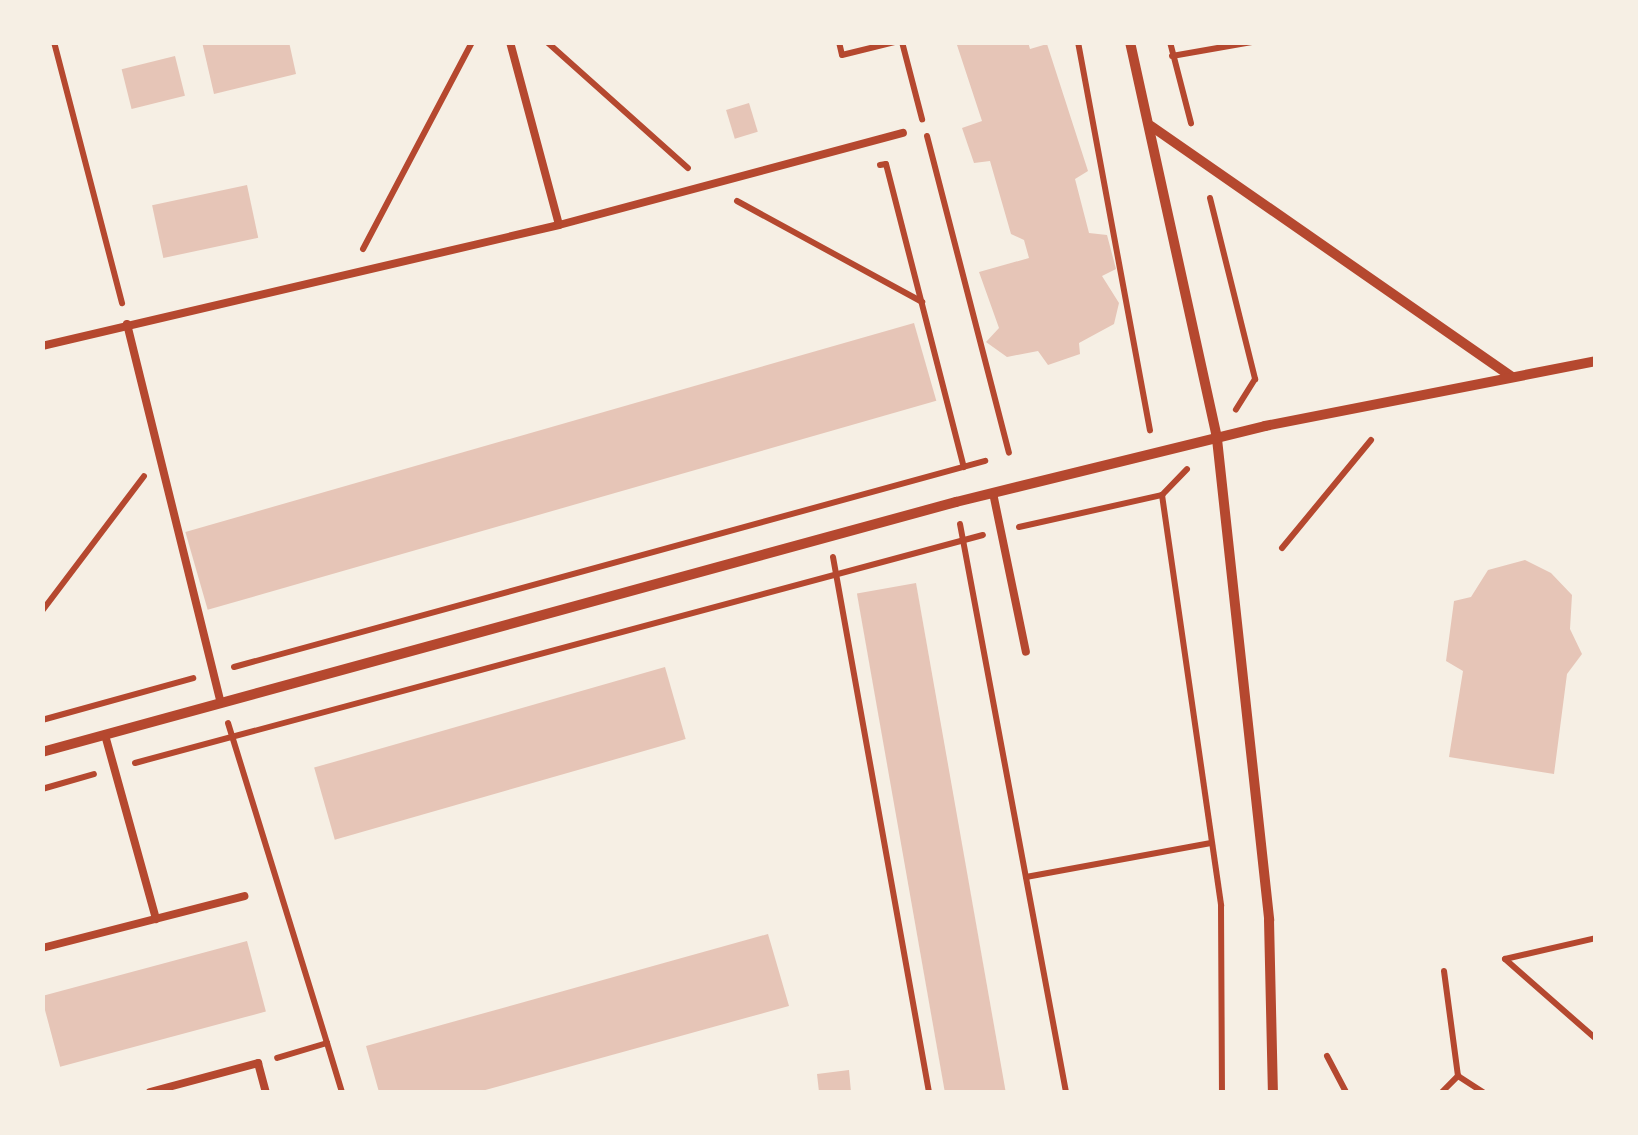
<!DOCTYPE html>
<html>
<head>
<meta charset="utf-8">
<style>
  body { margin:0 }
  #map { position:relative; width:1638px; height:1135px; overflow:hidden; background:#f6efe4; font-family:"Noto Sans",sans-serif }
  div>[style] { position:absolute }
  .building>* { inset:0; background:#e6c5b7; transform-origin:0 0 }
  .path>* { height:6px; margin:-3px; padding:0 3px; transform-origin:3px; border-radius:3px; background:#b5482f }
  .service>* { height:8px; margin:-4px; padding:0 4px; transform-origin:4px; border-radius:4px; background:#b5482f }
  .minor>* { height:10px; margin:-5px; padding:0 5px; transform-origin:5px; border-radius:5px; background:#b5482f }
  span { translate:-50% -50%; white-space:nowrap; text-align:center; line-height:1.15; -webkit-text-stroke:9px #f6efe4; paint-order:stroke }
  .frame { position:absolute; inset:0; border:45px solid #f6efe4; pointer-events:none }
</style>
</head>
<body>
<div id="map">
  <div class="building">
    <div style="clip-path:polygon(202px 42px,289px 42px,296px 74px,214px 94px)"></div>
    <div style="clip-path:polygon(956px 42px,1028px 42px,1030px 49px,1047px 44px,1088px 171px,1075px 179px,1089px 233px,1107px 235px,1116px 269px,1102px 276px,1119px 303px,1114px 324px,1079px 343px,1080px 354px,1048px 365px,1038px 351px,1007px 357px,986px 342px,999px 328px,979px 272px,1029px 258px,1024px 240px,1011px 234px,990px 161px,974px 163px,962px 128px,982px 121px)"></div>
    <div style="left:175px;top:56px;width:41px;height:55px;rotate:76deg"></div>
    <div style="left:749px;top:103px;width:30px;height:24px;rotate:73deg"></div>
    <div style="left:247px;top:185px;width:54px;height:97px;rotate:78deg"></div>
    <div style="left:914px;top:323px;width:81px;height:758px;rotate:74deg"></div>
    <div style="clip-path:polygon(1525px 560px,1551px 573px,1572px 595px,1570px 629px,1582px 654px,1567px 674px,1554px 774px,1449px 757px,1463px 671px,1446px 661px,1454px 601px,1471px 597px,1488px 570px)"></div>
    <div style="left:916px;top:583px;width:518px;height:60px;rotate:80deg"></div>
    <div style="left:665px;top:667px;width:75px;height:365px;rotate:74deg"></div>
    <div style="clip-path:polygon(768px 934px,789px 1006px,478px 1092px,379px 1092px,366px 1046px)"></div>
    <div style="left:247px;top:941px;width:73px;height:213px;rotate:75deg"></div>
    <div style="clip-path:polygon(849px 1070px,851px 1092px,819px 1092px,817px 1074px)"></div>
  </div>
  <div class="path">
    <div style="left:54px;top:42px;width:270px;rotate:75.4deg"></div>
    <div style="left:547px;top:42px;width:189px;rotate:41.8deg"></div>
    <div style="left:839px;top:42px;width:13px;rotate:77deg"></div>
    <div style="left:842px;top:55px;width:55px;rotate:-13.8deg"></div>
    <div style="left:902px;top:42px;width:80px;rotate:75.4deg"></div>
    <div style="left:1078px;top:42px;width:395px;rotate:79.5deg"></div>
    <div style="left:1170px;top:42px;width:84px;rotate:75.5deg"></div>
    <div style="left:1172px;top:56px;width:81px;rotate:-9.9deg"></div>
    <div style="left:927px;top:136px;width:327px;rotate:75.5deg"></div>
    <div style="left:880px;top:165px;width:6px;rotate:-9deg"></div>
    <div style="left:886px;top:164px;width:313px;rotate:75.6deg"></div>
    <div style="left:1210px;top:198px;width:187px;rotate:76deg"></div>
    <div style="left:1255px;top:379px;width:36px;rotate:122deg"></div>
    <div style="left:737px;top:201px;width:211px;rotate:28.6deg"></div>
    <div style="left:363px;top:249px;width:234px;rotate:-62.2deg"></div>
    <div style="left:1162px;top:495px;width:415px;rotate:81.8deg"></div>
    <div style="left:1221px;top:906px;width:186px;rotate:89.7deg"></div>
    <div style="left:960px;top:524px;width:578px;rotate:79.43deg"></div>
    <div style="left:1019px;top:527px;width:147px;rotate:-12.6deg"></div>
    <div style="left:1162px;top:495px;width:36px;rotate:-46deg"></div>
    <div style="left:1282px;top:548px;width:140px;rotate:-50.5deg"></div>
    <div style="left:833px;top:557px;width:544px;rotate:79.83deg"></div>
    <div style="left:42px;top:611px;width:169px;rotate:-52.9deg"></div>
    <div style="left:234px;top:667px;width:779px;rotate:-15.34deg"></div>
    <div style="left:42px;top:720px;width:157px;rotate:-15.5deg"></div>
    <div style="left:228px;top:723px;width:335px;rotate:72.8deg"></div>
    <div style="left:327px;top:1043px;width:52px;rotate:163.3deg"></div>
    <div style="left:135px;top:763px;width:878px;rotate:-15.05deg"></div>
    <div style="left:42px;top:789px;width:54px;rotate:-16.1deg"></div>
    <div style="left:1026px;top:877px;width:188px;rotate:-10.4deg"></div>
    <div style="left:1505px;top:959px;width:121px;rotate:41.3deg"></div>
    <div style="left:1505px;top:959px;width:93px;rotate:-13deg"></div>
    <div style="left:1444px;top:971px;width:106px;rotate:82.4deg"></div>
    <div style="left:327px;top:1043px;width:51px;rotate:73deg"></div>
    <div style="left:1327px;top:1056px;width:41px;rotate:62.2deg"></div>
    <div style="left:1442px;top:1092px;width:23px;rotate:-45deg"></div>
    <div style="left:1458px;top:1076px;width:30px;rotate:33deg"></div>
  </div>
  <div class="service">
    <div style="left:510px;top:42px;width:189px;rotate:75deg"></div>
    <div style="left:127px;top:324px;width:390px;rotate:76.1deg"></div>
    <div style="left:42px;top:346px;width:531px;rotate:-13.17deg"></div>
    <div style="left:559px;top:225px;width:356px;rotate:-15deg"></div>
    <div style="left:993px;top:493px;width:162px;rotate:78.3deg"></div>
    <div style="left:105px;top:735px;width:191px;rotate:74.5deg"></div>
    <div style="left:42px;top:948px;width:209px;rotate:-14.4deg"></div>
    <div style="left:150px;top:1092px;width:112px;rotate:-15deg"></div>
    <div style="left:258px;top:1063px;width:30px;rotate:75deg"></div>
  </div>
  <div class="minor">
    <div style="left:1130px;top:42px;width:406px;rotate:77.6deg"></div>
    <div style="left:1217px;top:439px;width:484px;rotate:83.8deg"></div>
    <div style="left:1269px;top:920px;width:172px;rotate:88.7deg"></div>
    <div style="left:1151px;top:126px;width:440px;rotate:34.8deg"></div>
    <div style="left:42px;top:752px;width:948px;rotate:-15.3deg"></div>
    <div style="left:956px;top:502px;width:318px;rotate:-13.8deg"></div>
    <div style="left:1265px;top:426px;width:337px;rotate:-11.1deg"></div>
  </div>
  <div class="frame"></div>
</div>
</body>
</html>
